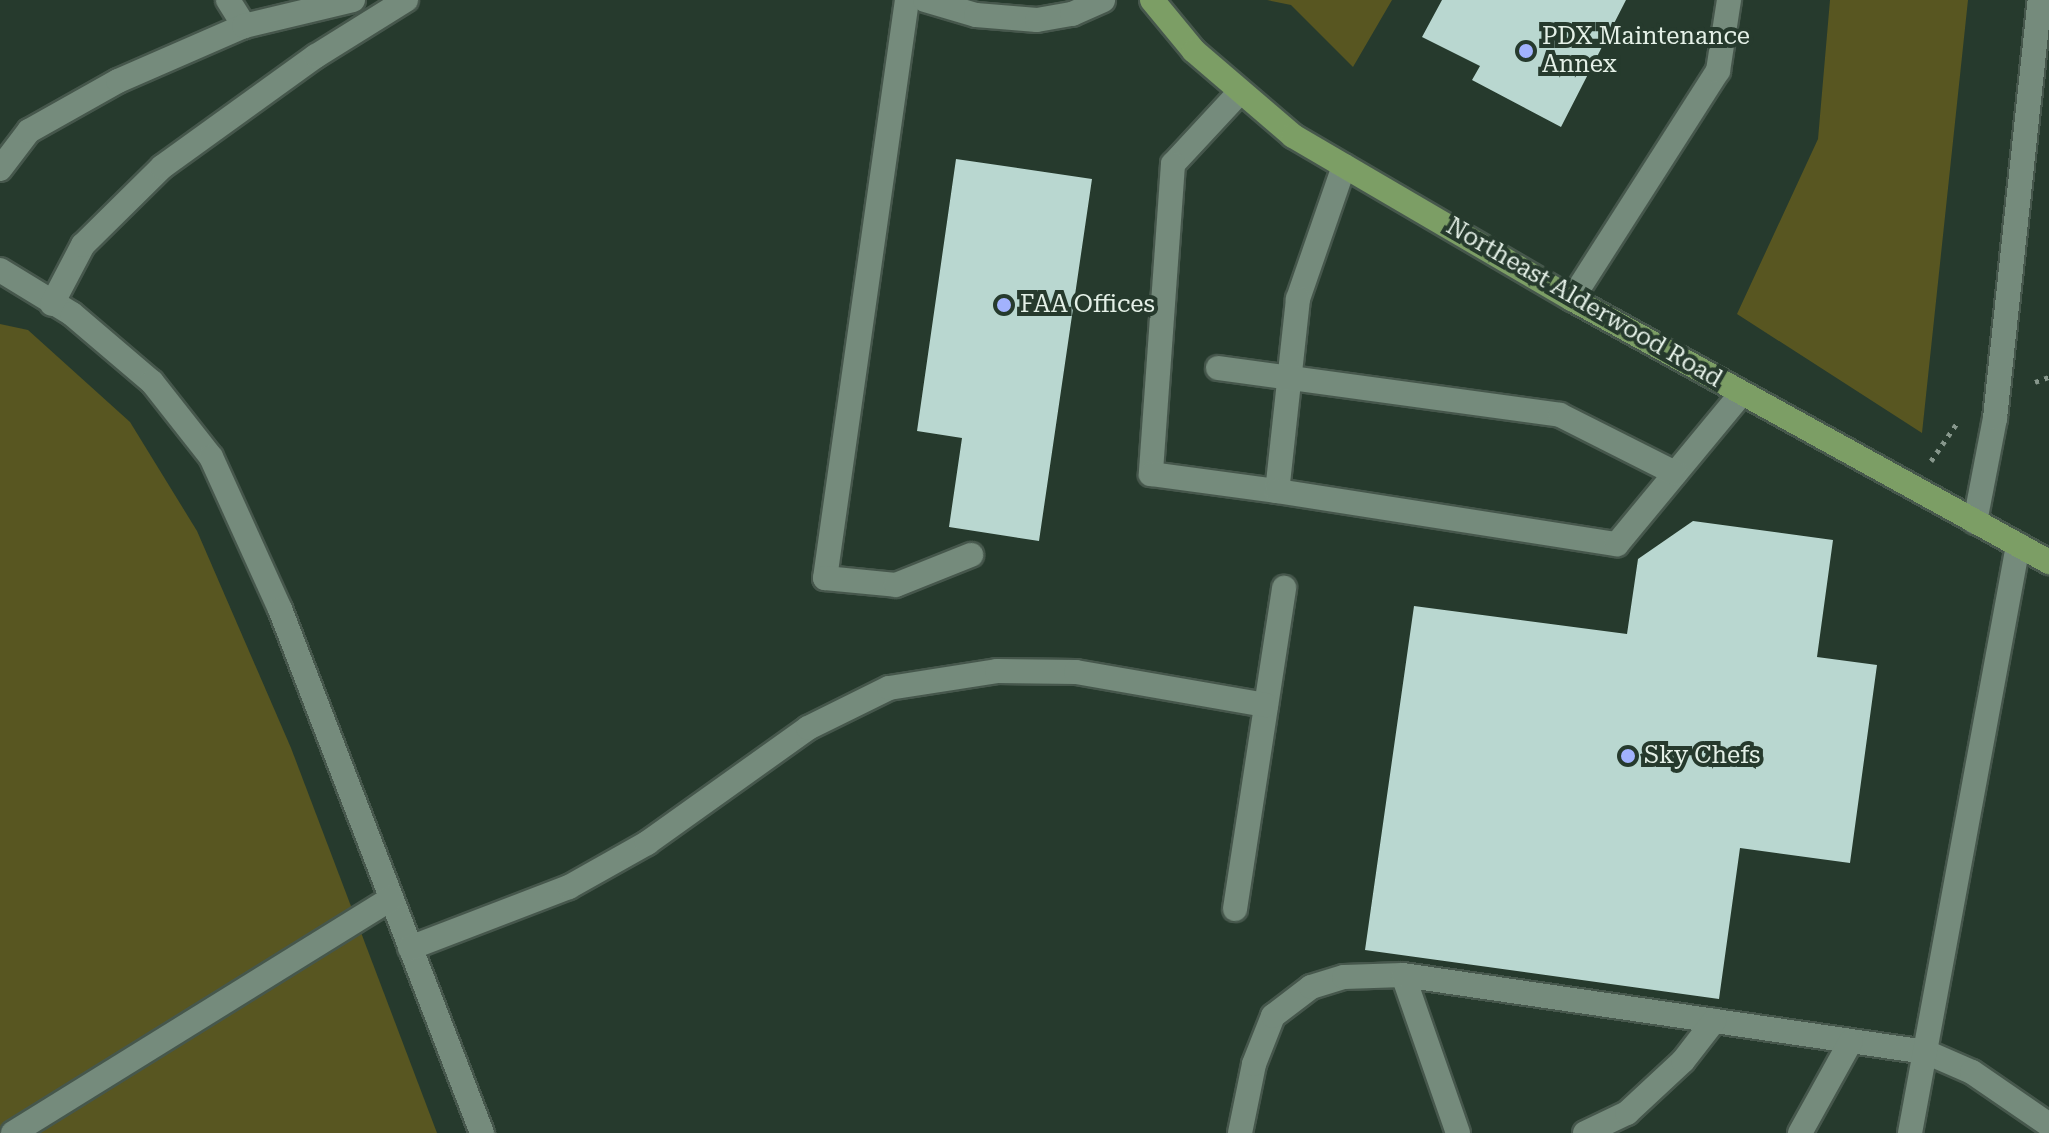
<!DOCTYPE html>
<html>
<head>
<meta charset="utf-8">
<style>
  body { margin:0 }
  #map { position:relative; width:2049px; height:1133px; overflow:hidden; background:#263a2d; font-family:"Roboto Serif",serif }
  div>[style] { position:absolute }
  .green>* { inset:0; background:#585621 }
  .building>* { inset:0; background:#b9d7d0 }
  .path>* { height:5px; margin-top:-2.5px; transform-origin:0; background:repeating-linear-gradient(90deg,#87978c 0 4px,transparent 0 10px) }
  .roads { filter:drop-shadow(2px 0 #46574c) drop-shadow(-2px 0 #46574c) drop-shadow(0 2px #46574c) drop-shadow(0 -2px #46574c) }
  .minor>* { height:24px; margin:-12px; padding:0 12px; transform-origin:12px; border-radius:12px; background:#758b7c }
  .major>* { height:24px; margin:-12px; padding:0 12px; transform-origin:12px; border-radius:12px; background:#7c9e65 }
  .dots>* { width:22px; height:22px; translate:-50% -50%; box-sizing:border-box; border:4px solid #263a2d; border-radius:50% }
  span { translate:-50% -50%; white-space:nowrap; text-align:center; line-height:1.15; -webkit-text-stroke:8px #263a2d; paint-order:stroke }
  .poi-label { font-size:24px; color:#e4f0e7 }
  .left { translate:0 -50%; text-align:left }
  .street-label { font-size:24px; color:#e4f0e7 }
</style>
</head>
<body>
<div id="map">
  <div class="green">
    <div style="clip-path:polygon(1267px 0,1392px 0,1353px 67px,1291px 5px)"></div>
    <div style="clip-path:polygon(1830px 0,1968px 0,1922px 433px,1737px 314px,1818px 139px)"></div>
    <div style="clip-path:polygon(0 324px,28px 330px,130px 422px,197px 531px,291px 748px,437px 1133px,0 1133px)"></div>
  </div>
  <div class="building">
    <div style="clip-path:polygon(1442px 0,1626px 0,1561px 127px,1472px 80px,1480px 66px,1422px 37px)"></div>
    <div style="clip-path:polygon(956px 159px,1092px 179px,1039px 541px,949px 527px,962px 438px,917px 431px)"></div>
    <div style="clip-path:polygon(1693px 521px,1833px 540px,1817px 657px,1877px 665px,1850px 863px,1740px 848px,1719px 999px,1365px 950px,1414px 606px,1627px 634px,1638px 559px)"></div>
  </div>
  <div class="path">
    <div style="left:2035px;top:382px;width:15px;rotate:-20deg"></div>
    <div style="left:1931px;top:461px;width:46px;rotate:-55.6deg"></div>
  </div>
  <div class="roads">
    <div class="minor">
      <div style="left:228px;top:0;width:31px;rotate:58deg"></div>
      <div style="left:907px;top:0;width:584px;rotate:98.07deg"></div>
      <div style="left:825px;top:578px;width:71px;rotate:5.6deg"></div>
      <div style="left:896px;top:585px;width:81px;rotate:-21.8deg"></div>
      <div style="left:925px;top:0;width:53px;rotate:16.4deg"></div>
      <div style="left:976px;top:15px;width:61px;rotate:4.7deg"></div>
      <div style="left:1037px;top:20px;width:36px;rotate:-10deg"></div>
      <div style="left:1072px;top:14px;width:34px;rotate:-24deg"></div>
      <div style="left:1239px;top:93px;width:97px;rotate:132.9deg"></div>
      <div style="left:1173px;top:164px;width:311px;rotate:94.1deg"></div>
      <div style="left:1151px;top:474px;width:127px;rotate:7.7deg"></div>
      <div style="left:1344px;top:166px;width:141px;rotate:109.1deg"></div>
      <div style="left:1298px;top:299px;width:193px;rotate:96.2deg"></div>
      <div style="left:1277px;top:491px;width:344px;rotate:8.9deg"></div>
      <div style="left:1617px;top:544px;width:195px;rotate:-50.4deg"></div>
      <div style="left:0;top:169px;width:48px;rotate:-52.7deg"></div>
      <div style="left:29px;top:131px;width:102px;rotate:-29.3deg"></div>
      <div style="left:118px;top:81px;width:137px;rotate:-23.6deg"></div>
      <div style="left:244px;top:26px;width:112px;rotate:-13.4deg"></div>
      <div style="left:0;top:270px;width:84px;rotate:31.4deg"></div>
      <div style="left:72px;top:314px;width:105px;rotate:40.4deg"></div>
      <div style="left:152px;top:382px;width:95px;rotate:51.8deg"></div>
      <div style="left:211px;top:457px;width:167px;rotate:65.6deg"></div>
      <div style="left:280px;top:609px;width:562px;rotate:68.92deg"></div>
      <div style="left:1572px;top:299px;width:271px;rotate:-57.4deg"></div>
      <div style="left:1718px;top:71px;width:72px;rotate:-81.2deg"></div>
      <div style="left:52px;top:304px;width:67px;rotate:-62.3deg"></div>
      <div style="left:83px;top:245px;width:111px;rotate:-44.6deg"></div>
      <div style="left:162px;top:167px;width:190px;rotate:-35.8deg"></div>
      <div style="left:316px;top:56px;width:106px;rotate:-31.9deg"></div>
      <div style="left:1218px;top:368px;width:345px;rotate:7.8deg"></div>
      <div style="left:1560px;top:415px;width:129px;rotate:26.8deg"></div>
      <div style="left:1975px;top:522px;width:106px;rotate:-79.1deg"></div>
      <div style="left:1995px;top:418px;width:420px;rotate:-83.9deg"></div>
      <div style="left:1235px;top:909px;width:325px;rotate:-81.3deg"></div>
      <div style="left:410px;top:948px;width:170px;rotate:-21deg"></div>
      <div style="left:569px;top:887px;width:90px;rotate:-29.4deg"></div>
      <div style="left:647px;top:843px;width:198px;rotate:-35.5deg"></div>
      <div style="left:808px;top:728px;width:90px;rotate:-26.3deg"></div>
      <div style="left:889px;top:688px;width:109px;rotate:-8.9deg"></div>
      <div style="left:997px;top:671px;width:79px;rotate:0.7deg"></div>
      <div style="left:1076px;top:672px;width:193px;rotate:9.9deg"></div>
      <div style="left:13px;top:1133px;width:445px;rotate:-31.8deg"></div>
      <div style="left:1240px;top:1133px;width:70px;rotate:-78.5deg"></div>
      <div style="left:1254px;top:1064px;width:52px;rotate:-68.4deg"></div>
      <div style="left:1273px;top:1016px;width:48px;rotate:-37.3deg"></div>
      <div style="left:1311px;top:987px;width:34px;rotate:-17deg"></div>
      <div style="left:1344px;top:977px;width:59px;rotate:-1.9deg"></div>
      <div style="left:1458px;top:1133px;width:167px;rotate:-109.2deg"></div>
      <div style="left:1403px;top:975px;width:529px;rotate:8.38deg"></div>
      <div style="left:1926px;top:1052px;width:50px;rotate:23.5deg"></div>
      <div style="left:1972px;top:1072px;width:93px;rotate:34.5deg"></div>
      <div style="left:1585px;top:1133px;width:47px;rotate:-25.5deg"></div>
      <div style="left:1627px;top:1113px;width:76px;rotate:-42.9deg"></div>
      <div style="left:1683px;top:1061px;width:51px;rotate:-52.2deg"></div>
      <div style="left:1800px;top:1133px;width:105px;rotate:-61deg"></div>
      <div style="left:1910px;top:1133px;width:598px;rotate:-79.59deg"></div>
    </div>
    <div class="major">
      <div style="left:1152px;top:0;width:66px;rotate:50.5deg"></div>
      <div style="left:1194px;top:51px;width:130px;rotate:40.6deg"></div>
      <div style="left:1293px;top:136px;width:323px;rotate:30.3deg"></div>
      <div style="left:1572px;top:299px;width:545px;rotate:28.87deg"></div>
    </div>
  </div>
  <div class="dots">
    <div style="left:1526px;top:51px;background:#a2b2fd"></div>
    <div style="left:1004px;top:305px;background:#a2b2fd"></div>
    <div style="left:1628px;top:756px;background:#a2b2fd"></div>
  </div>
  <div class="poi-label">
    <span class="left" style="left:1542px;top:51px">PDX Maintenance<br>Annex</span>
    <span class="left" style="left:1020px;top:305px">FAA Offices</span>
    <span class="left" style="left:1644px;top:756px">Sky Chefs</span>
  </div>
  <div class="street-label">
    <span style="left:1584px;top:303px;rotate:30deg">Northeast Alderwood Road</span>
  </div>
</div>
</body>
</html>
